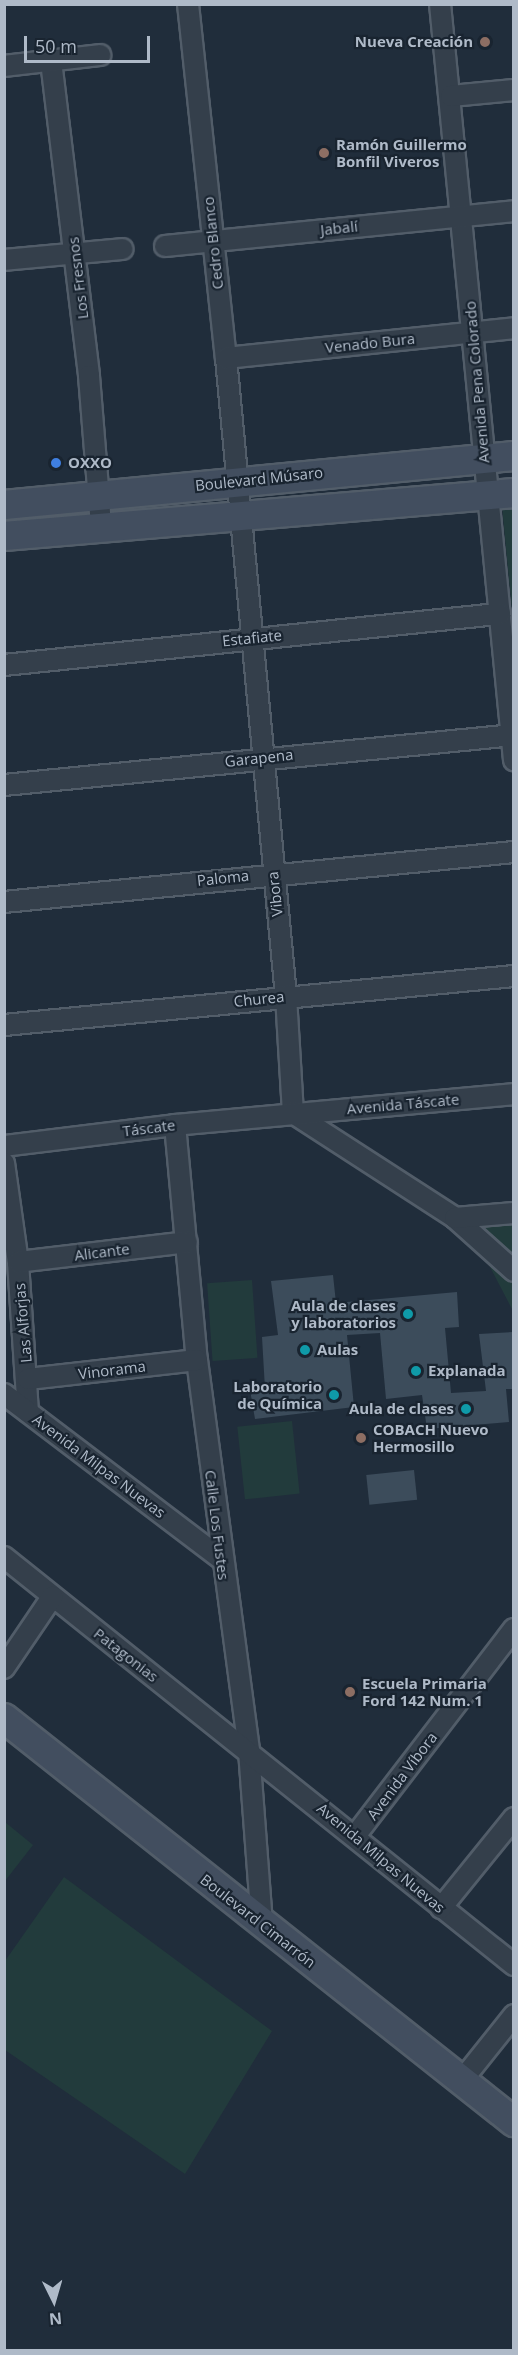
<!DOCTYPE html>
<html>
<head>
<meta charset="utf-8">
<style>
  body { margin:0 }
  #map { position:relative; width:518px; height:2355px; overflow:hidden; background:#202d3b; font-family:"Open Sans",sans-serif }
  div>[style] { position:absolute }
  .green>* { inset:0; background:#223b3c; transform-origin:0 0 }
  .building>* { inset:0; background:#3c4c5b; transform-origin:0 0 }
  .roads { filter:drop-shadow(2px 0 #525d69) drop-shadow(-2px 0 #525d69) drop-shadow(0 2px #525d69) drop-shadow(0 -2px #525d69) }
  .street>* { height:20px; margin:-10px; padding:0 10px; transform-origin:10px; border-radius:10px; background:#343f4b }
  .secondary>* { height:28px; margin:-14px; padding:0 14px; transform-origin:14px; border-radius:14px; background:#424e5f }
  .dots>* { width:16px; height:16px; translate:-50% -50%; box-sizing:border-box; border:3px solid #192430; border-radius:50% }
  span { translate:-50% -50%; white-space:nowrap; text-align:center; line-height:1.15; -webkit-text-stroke:4.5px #192430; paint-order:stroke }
  .poi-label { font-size:15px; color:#afbac8; font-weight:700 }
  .right { translate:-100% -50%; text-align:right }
  .left { translate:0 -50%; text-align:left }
  .street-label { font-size:15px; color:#afbac8 }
  .frame { position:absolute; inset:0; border:6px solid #afbac8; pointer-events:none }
  .north { position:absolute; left:24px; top:2271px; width:60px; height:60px; -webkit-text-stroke:4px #192430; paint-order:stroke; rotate:175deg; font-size:16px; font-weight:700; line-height:24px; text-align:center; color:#afbac8 }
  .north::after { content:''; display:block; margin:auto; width:21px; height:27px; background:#afbac8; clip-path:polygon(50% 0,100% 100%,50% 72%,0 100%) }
  .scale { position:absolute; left:24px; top:36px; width:126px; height:27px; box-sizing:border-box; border:3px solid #afbac8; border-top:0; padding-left:8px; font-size:18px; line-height:21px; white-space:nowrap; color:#afbac8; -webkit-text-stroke:4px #192430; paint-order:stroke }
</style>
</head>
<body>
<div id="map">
  <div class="green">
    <div style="clip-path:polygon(513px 504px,513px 620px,502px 506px)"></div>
    <div style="clip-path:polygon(513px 1213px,513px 1311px,489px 1265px,447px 1217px)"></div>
    <div style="left:252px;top:1280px;width:78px;height:45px;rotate:86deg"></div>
    <div style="left:292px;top:1421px;width:73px;height:55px;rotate:84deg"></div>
    <div style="clip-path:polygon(5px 1822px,33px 1845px,5px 1881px)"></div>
    <div style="clip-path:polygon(64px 1877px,272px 2031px,185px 2174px,5px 2050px,5px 1961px)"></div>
  </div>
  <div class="building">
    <div style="clip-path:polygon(333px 1275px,336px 1303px,457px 1292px,459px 1327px,445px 1328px,451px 1393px,486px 1391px,479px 1334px,513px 1332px,513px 1389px,506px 1389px,509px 1422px,427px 1429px,422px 1395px,386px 1399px,380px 1333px,347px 1335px,354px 1407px,255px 1419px,250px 1390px,265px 1389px,262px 1337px,278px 1335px,271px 1281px)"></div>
    <div style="left:414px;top:1470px;width:30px;height:48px;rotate:84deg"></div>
  </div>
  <div class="roads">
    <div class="street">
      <div style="left:188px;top:4px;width:356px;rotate:83.9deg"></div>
      <div style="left:226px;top:358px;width:641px;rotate:84.63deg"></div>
      <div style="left:286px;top:996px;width:117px;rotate:86.6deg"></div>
      <div style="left:293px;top:1113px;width:193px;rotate:32.9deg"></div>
      <div style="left:455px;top:1218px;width:79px;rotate:41.9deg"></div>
      <div style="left:440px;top:4px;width:760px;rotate:84.41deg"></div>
      <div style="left:51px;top:61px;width:317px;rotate:83.1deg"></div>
      <div style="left:89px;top:376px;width:150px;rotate:85.4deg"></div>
      <div style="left:4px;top:66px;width:97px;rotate:-6.5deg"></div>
      <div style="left:451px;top:96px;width:63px;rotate:-5.4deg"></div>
      <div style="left:165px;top:246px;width:351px;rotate:-5.7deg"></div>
      <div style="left:4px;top:260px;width:119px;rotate:-5.3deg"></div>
      <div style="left:226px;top:358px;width:290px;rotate:-5.9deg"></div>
      <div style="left:4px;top:665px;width:499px;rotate:-5.9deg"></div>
      <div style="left:4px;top:785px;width:512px;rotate:-5.6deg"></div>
      <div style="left:4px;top:902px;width:512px;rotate:-5.6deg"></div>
      <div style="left:4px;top:1025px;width:512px;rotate:-5.49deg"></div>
      <div style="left:175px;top:1125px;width:236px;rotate:84.7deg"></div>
      <div style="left:197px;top:1360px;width:394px;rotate:82.4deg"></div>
      <div style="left:249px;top:1751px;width:173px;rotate:85.7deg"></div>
      <div style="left:4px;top:1146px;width:172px;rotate:-7deg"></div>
      <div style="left:175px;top:1125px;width:340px;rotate:-5.2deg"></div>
      <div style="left:4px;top:1163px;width:100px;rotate:82deg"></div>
      <div style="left:18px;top:1262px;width:150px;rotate:86.2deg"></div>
      <div style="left:455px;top:1218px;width:59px;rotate:-4.8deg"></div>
      <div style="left:18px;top:1262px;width:170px;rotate:-6.7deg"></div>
      <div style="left:28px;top:1379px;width:170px;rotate:-6.4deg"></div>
      <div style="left:4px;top:1394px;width:273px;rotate:37.2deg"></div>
      <div style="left:4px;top:1557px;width:653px;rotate:38.66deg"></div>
      <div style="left:4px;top:1668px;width:86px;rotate:-55.9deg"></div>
      <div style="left:355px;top:1836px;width:261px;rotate:-52.5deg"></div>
      <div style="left:441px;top:1908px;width:116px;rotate:-51deg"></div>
      <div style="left:463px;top:2079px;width:82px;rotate:-51.4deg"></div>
    </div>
    <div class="secondary">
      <div style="left:4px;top:505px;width:512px;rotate:-5.49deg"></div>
      <div style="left:4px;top:536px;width:512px;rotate:-4.82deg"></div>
      <div style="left:4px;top:1718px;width:651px;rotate:38.38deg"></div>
    </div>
  </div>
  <div class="dots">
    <div style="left:485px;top:42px;background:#8d6e63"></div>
    <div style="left:324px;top:153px;background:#8d6e63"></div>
    <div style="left:56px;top:463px;background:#3f7fe0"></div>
    <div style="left:408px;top:1314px;background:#0f9aa8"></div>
    <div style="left:305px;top:1350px;background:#0f9aa8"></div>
    <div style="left:416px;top:1371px;background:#0f9aa8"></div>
    <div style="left:334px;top:1395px;background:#0f9aa8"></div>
    <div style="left:466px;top:1409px;background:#0f9aa8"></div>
    <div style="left:361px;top:1438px;background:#8d6e63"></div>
    <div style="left:350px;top:1692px;background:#8d6e63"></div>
  </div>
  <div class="poi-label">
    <span class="right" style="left:473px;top:42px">Nueva Creación</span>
    <span class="left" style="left:336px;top:153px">Ramón Guillermo<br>Bonfil Viveros</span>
    <span class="left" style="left:68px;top:463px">OXXO</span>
    <span class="right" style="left:396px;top:1314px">Aula de clases<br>y laboratorios</span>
    <span class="left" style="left:317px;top:1350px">Aulas</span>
    <span class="left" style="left:428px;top:1371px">Explanada</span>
    <span class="right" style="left:322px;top:1395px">Laboratorio<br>de Química</span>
    <span class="right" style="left:454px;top:1409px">Aula de clases</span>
    <span class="left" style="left:373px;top:1438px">COBACH Nuevo<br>Hermosillo</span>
    <span class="left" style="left:362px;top:1692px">Escuela Primaria<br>Ford 142 Num. 1</span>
  </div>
  <div class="street-label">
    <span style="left:339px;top:228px;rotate:-6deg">Jabalí</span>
    <span style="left:213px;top:243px;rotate:-96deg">Cedro Blanco</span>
    <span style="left:78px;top:278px;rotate:-97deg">Los Fresnos</span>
    <span style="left:370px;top:343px;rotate:-6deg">Venado Bura</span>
    <span style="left:477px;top:382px;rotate:-95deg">Avenida Pena Colorado</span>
    <span style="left:259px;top:479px;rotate:-6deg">Boulevard Músaro</span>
    <span style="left:252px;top:638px;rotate:-6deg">Estafiate</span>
    <span style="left:259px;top:758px;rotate:-6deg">Garapena</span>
    <span style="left:223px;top:878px;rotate:-6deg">Paloma</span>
    <span style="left:275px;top:894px;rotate:-96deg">Vibora</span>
    <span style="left:259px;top:999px;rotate:-6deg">Churea</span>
    <span style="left:403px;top:1104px;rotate:-5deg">Avenida Táscate</span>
    <span style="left:149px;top:1128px;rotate:-7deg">Táscate</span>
    <span style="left:102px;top:1252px;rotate:-7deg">Alicante</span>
    <span style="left:23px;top:1323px;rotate:-95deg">Las Alforjas</span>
    <span style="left:112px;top:1370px;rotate:-7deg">Vinorama</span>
    <span style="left:99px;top:1466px;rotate:37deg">Avenida Milpas Nuevas</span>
    <span style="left:217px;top:1525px;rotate:83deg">Calle Los Fustes</span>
    <span style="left:126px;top:1655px;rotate:38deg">Patagonias</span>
    <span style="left:402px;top:1776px;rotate:-53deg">Avenida Víbora</span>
    <span style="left:381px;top:1858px;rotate:40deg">Avenida Milpas Nuevas</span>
    <span style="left:258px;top:1921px;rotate:38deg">Boulevard Cimarrón</span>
  </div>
  <div class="frame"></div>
  <div class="north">N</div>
  <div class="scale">50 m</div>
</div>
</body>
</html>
